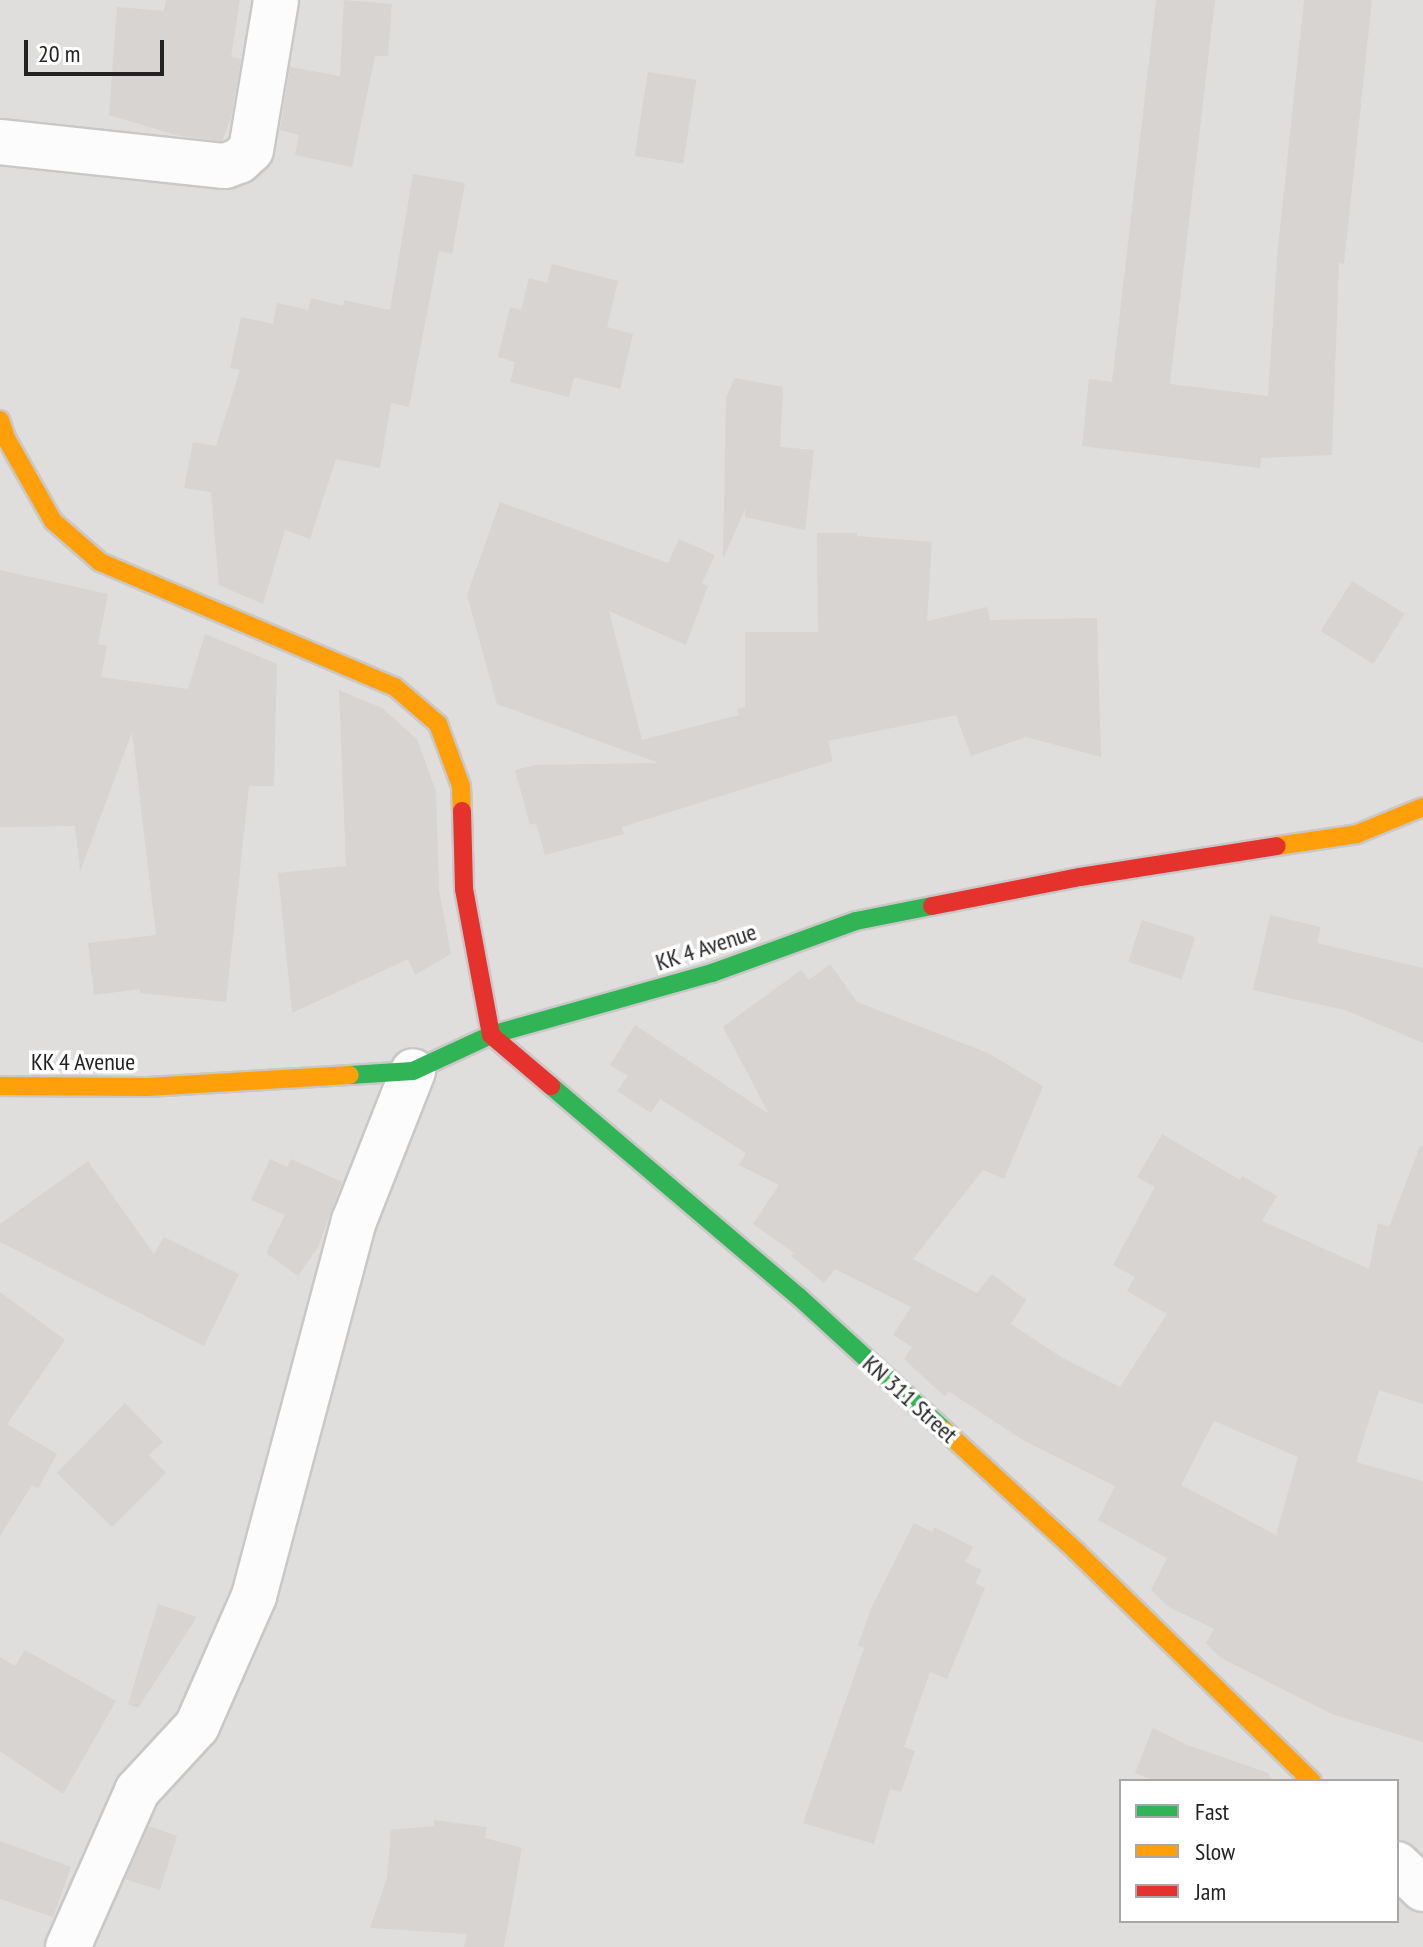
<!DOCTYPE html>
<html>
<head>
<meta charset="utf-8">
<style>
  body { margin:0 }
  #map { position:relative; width:1423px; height:1947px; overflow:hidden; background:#f0eeeb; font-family:"PT Sans Narrow",sans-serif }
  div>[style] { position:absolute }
  .residential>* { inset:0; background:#dfdedc }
  .building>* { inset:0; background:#d7d4d2; transform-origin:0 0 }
  .roads { filter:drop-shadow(2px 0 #c9c8c7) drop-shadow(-2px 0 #c9c8c7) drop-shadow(0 2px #c9c8c7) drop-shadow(0 -2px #c9c8c7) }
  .street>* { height:44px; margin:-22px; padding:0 22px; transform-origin:22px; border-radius:22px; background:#fdfcfc }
  .fast>* { height:18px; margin:-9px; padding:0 9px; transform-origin:9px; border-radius:9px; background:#30b455 }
  .slow>* { height:18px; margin:-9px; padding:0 9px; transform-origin:9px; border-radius:9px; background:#ff9f0a }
  .jam>* { height:18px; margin:-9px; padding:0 9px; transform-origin:9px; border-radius:9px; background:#e5322d }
  span { translate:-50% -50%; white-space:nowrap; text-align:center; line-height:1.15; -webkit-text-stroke:7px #fff; paint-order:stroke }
  .street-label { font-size:24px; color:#222 }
  .legend { position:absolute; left:1119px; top:1779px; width:280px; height:144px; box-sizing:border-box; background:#fff; border:2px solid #a7a7a7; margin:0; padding:10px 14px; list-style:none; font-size:24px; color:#222 }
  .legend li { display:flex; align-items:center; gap:16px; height:40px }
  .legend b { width:40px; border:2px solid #a7a7a7 }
  .scale { position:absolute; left:24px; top:40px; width:140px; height:36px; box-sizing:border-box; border:4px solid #222; border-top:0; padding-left:10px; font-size:24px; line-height:28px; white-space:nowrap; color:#222; -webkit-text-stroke:6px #fff; paint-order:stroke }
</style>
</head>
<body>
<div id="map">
  <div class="residential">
    <div style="clip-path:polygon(evenodd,0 0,1423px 0,1423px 1947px,0 1947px,0 0,1121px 1781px,1397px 1781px,1397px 1921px,1121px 1921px,1121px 1781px)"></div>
  </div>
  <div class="building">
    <div style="clip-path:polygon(166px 0,240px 0,231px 57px,241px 59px,231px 118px,222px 141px,180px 136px,109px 115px,117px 7px,164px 11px)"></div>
    <div style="clip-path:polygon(344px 0,392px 4px,388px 56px,375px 56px,352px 167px,295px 155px,299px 135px,280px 130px,290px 67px,340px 76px)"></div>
    <div style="clip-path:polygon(1156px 0,1215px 0,1170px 384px,1268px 396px,1277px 258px,1304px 0,1372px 0,1344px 264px,1339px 263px,1332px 455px,1261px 458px,1260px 468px,1082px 446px,1089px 379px,1112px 382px)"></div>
    <div style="left:648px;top:72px;width:49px;height:85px;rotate:9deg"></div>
    <div style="clip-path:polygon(413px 174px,465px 183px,452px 254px,439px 251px,409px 407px,391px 403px,380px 468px,336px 459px,310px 539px,285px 530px,263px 604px,219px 585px,211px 492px,184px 488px,193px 442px,216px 446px,240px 370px,230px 368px,241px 317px,273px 324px,277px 303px,308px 310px,311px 298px,343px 306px,344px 300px,390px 310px)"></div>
    <div style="clip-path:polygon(552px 264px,618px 281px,607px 327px,633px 334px,620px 389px,574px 377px,569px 397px,510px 382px,515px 362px,498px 357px,510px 307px,521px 310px,529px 278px,547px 283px)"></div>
    <div style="clip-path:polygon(735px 378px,783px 387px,780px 447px,814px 450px,805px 530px,745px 517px,745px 509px,723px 559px,726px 397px)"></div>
    <div style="clip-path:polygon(500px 502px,668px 563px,679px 539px,715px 555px,702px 583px,708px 586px,686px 645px,609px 611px,642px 740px,739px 715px,737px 709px,745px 707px,745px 632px,818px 632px,817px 533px,857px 533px,857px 536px,932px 542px,927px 621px,987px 607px,990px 620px,1097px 618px,1101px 757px,1026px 737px,971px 756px,956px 715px,828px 741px,833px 761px,622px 827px,624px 834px,545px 855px,536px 823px,530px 825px,515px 770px,536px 765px,659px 763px,497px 704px,467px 595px)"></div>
    <div style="clip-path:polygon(0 570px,108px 594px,98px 644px,107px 646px,101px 677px,188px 689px,205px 634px,277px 664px,274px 786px,249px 786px,226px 1002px,140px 993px,140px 989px,94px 995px,88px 943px,156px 935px,132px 732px,80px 872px,75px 826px,0 827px)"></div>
    <div style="left:1352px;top:581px;width:62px;height:59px;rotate:32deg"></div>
    <div style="clip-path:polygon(339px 690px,382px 708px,417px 739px,436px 791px,439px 890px,451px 954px,415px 975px,408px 959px,292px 1013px,278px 873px,346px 866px)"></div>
    <div style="clip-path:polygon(1270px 915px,1321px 927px,1317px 943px,1423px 968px,1423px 1043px,1345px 1010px,1253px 990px)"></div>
    <div style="left:1142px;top:920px;width:56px;height:44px;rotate:18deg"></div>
    <div style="clip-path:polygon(evenodd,830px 964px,857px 1002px,988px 1053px,1043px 1086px,1004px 1179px,983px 1170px,913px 1259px,977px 1293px,992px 1274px,1026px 1300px,1011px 1324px,1061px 1357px,1120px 1387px,1167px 1314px,1127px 1291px,1135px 1277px,1113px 1265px,1155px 1187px,1137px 1177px,1162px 1134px,1240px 1180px,1242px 1176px,1277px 1196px,1262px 1221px,1369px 1269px,1378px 1223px,1389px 1227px,1420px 1146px,1423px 1146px,1423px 1404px,1379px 1390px,1356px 1462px,1423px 1481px,1423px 1742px,1332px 1714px,1221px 1658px,1206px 1643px,1214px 1629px,1169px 1607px,1151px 1590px,1167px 1558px,1098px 1520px,1115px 1486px,1023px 1440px,948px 1391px,945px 1396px,942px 1394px,904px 1359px,912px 1347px,893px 1335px,911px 1307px,835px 1269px,824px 1283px,791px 1256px,794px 1253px,753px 1224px,779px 1185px,739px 1165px,746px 1153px,660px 1099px,651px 1113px,617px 1091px,628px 1076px,610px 1065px,635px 1025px,769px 1114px,723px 1027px,801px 970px,809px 980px,830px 964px,1214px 1421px,1298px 1457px,1276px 1535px,1181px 1485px,1214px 1421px)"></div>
    <div style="clip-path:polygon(270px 1159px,287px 1167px,291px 1159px,342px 1182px,318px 1247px,298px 1276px,266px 1253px,285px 1215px,251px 1200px)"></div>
    <div style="clip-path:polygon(88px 1161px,154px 1254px,164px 1237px,239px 1274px,204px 1346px,0 1242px,0 1224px)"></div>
    <div style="clip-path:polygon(0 1292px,65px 1340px,7px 1424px,57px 1454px,38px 1488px,32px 1485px,0 1536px)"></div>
    <div style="clip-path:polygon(125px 1403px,163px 1442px,149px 1455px,166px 1473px,112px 1527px,57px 1473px)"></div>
    <div style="clip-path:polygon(914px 1523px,932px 1532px,934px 1527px,973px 1547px,965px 1562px,982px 1570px,975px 1583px,985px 1588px,947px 1679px,930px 1672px,904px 1747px,915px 1751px,901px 1792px,890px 1789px,874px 1844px,803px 1823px,864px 1648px,858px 1645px,872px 1606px)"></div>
    <div style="clip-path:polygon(158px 1604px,197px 1617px,138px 1708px,128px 1704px)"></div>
    <div style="clip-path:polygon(25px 1650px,116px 1701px,63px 1794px,0 1751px,0 1657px,15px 1666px)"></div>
    <div style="clip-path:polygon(1153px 1728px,1185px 1744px,1268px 1773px,1273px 1781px,1156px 1781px,1135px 1773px)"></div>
    <div style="clip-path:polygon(434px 1820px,487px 1827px,485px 1838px,522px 1848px,504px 1947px,464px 1947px,467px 1934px,370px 1928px,387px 1878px,391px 1830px,434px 1826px)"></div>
    <div style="clip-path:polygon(149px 1826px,177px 1836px,160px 1890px,125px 1879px)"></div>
    <div style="clip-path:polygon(0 1841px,71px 1867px,53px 1917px,0 1899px)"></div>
  </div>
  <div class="roads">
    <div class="street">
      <div style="left:0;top:142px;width:226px;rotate:6.1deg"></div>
      <div style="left:225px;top:166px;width:15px;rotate:-20deg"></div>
      <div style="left:239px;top:161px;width:16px;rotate:-43deg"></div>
      <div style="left:251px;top:150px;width:152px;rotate:-80.5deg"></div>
      <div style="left:1397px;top:1864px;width:36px;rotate:44deg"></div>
      <div style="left:68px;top:1947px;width:171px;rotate:-66.1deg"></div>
      <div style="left:137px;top:1791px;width:88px;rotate:-47.3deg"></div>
      <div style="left:197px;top:1726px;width:142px;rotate:-66.3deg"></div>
      <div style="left:254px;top:1596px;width:388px;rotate:-75.1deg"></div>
      <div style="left:354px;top:1221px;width:161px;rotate:-68.5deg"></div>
    </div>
    <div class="fast">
      <div style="left:350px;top:1075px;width:63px;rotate:-3.6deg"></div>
      <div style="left:413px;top:1071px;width:86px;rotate:-24.8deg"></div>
      <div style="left:491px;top:1035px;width:230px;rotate:-15.7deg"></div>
      <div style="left:712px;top:973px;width:153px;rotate:-19.9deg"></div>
      <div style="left:856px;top:921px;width:77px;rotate:-11.2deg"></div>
      <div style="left:551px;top:1086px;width:326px;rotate:40.4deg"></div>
      <div style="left:799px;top:1297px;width:197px;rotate:42.5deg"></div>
    </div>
    <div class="slow">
      <div style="left:0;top:420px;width:21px;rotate:71deg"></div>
      <div style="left:7px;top:440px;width:93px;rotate:60.4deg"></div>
      <div style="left:53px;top:521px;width:62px;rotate:41.1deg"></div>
      <div style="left:100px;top:562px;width:320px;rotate:23deg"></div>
      <div style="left:395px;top:687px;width:57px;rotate:40.7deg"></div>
      <div style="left:438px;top:724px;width:66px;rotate:69.6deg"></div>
      <div style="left:461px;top:786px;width:25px;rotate:88deg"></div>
      <div style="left:1277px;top:846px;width:81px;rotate:-8.5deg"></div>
      <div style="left:1357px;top:834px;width:71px;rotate:-22.2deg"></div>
      <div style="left:0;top:1086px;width:147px;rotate:0.4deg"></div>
      <div style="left:147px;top:1087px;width:203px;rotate:-3.4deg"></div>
      <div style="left:944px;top:1430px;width:180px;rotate:42.5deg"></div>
      <div style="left:1077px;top:1552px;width:328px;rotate:44.3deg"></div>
    </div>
    <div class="jam">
      <div style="left:462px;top:811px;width:78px;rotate:88.5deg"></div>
      <div style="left:464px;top:889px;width:148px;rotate:79.5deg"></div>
      <div style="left:491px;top:1035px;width:79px;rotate:40.4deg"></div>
      <div style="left:932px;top:906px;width:151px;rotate:-11.1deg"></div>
      <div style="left:1080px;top:877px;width:199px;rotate:-8.9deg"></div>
    </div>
  </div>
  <div class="street-label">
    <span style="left:706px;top:947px;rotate:-18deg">KK 4 Avenue</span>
    <span style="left:83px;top:1062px">KK 4 Avenue</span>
    <span style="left:910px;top:1399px;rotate:42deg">KN 311 Street</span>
  </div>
  <ul class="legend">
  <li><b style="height:10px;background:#30b455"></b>Fast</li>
  <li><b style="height:10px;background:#ff9f0a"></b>Slow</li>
  <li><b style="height:10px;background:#e5322d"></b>Jam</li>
  </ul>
  <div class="scale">20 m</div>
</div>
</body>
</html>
